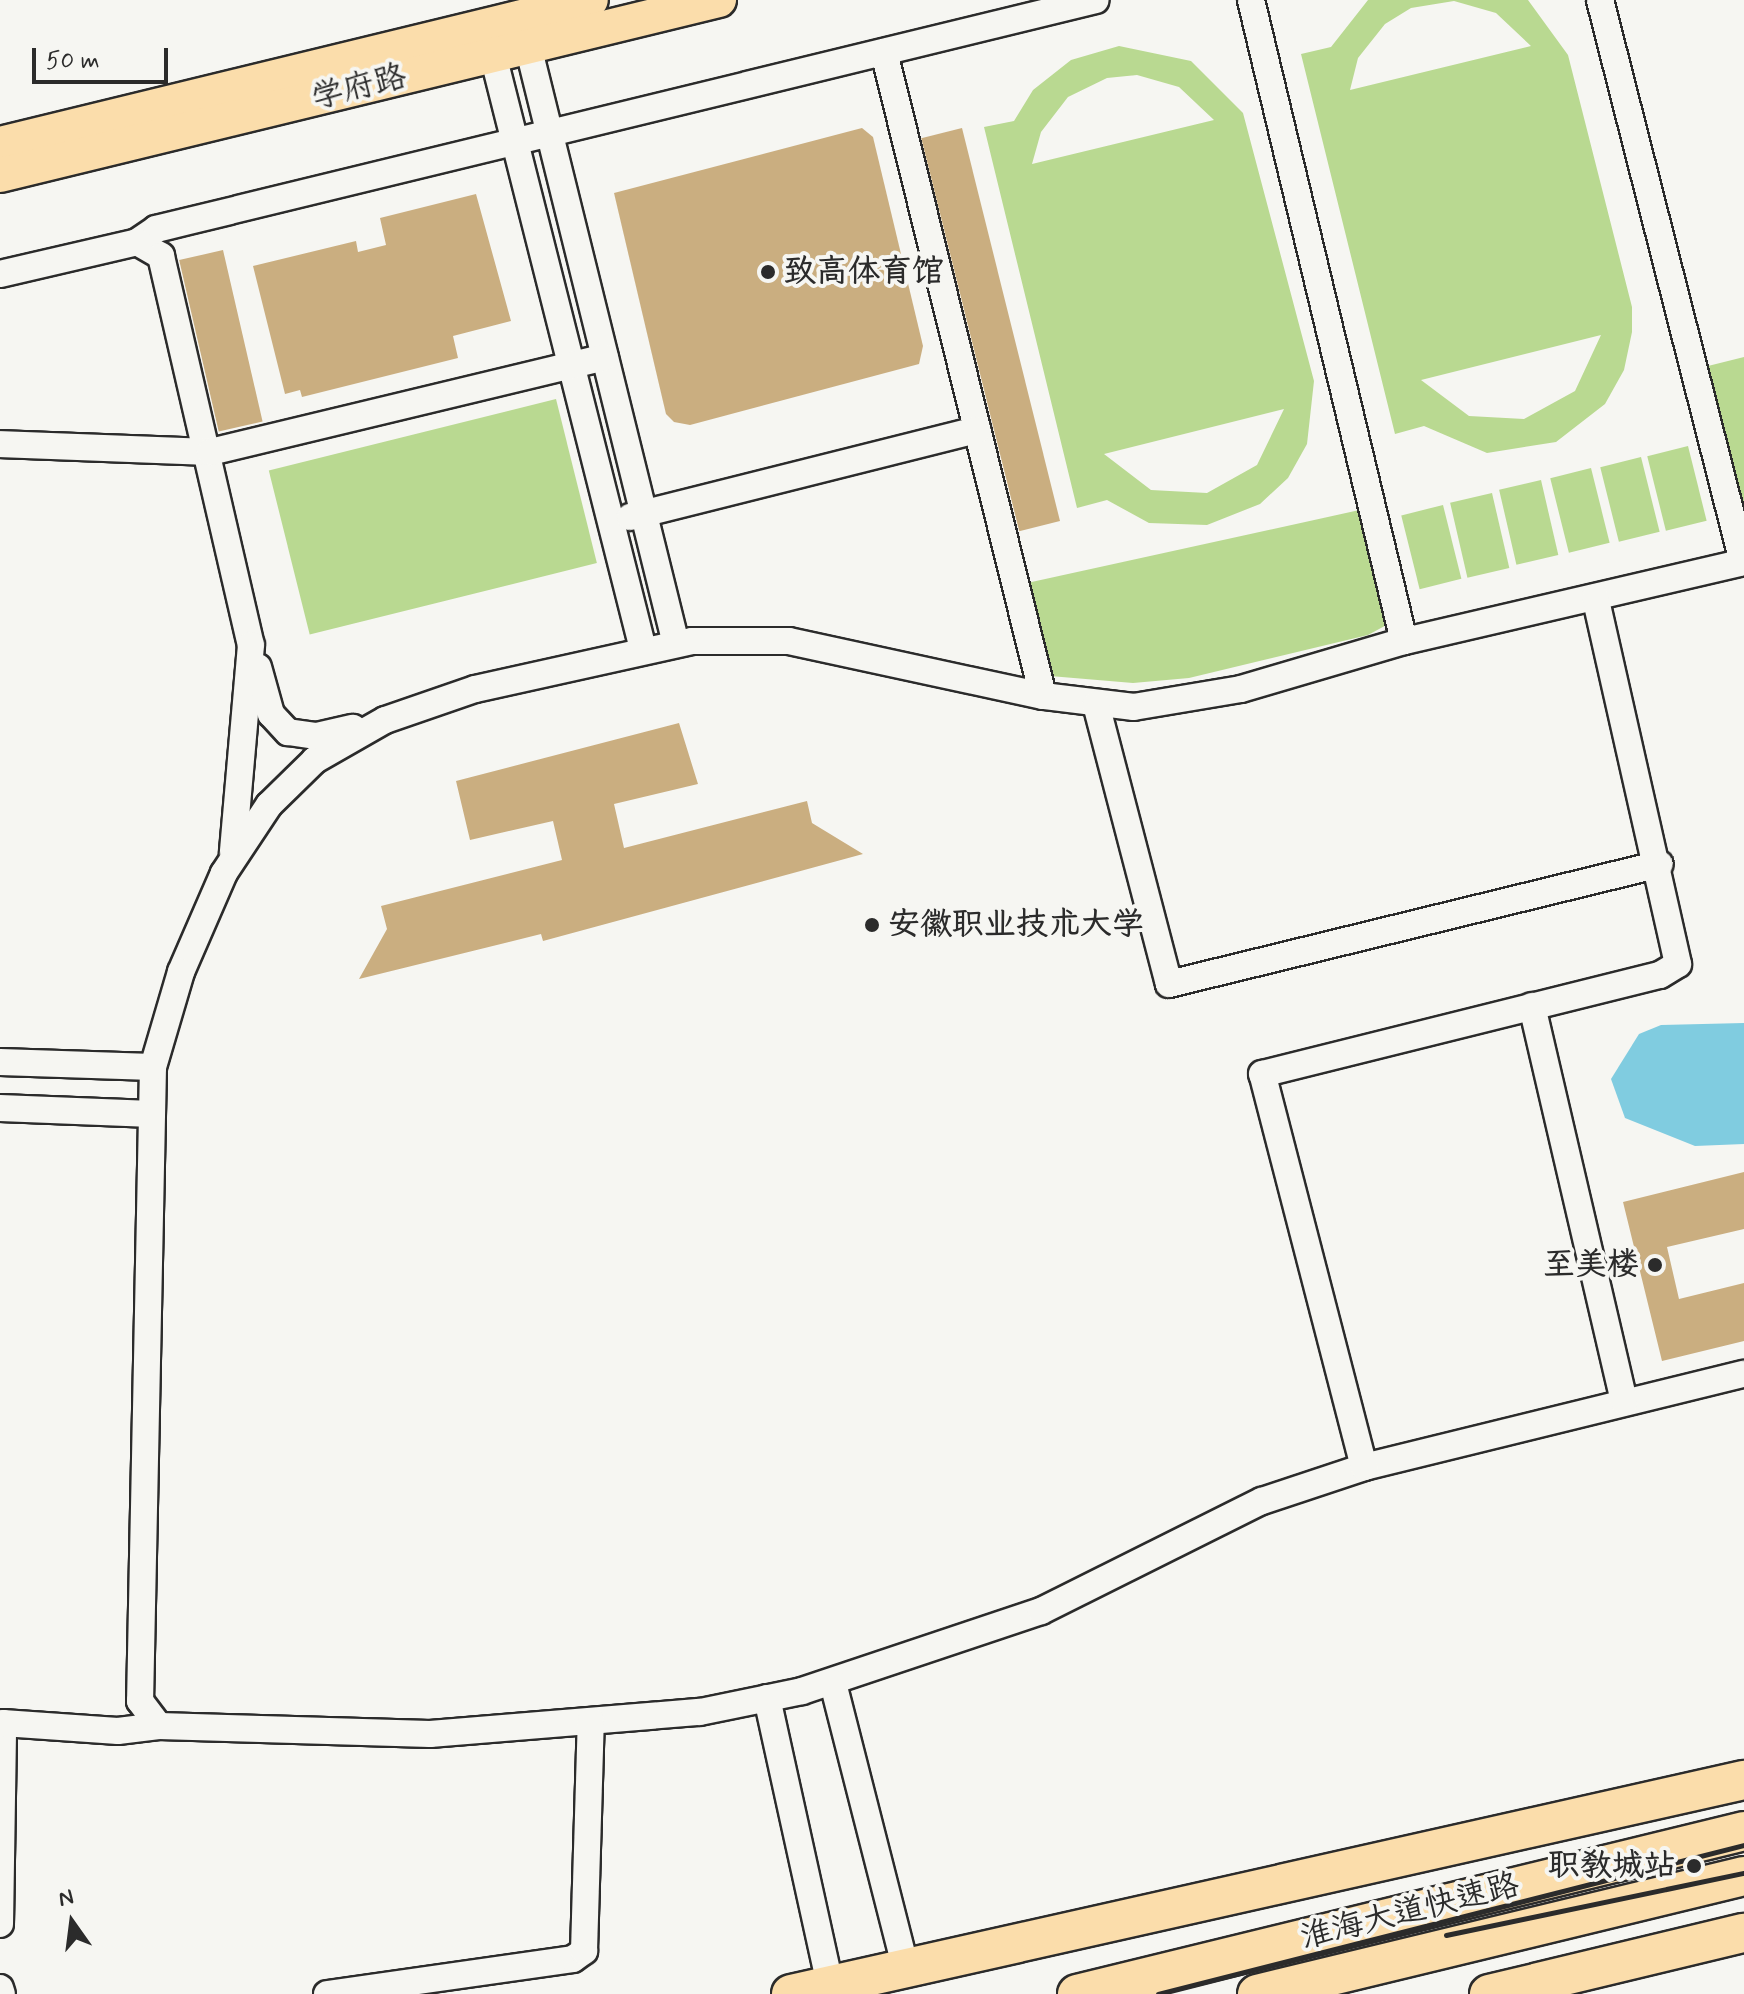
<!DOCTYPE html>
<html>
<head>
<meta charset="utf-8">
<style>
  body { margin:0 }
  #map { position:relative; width:1744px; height:1994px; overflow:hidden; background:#f6f6f2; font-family:Mynerve,"LXGW WenKai TC",sans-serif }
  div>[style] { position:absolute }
  .green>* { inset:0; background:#b9d991; transform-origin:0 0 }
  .water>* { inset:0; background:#80cce0 }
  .building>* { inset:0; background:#caae80; transform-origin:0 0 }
  .roads { filter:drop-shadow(2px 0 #2b2b2b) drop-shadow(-2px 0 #2b2b2b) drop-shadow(0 2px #2b2b2b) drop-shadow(0 -2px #2b2b2b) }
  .minor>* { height:26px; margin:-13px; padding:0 13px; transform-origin:13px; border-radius:13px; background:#f6f6f2 }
  .major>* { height:34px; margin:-17px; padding:0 17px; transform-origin:17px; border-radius:17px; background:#fbddab }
  .highway>* { height:38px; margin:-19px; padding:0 19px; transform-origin:19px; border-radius:19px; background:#fbddab }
  .rail>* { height:5px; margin:-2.5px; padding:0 2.5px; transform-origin:2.5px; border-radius:2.5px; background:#2b2b2b }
  .dots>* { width:22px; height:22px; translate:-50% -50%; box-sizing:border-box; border:4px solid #f6f6f2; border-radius:50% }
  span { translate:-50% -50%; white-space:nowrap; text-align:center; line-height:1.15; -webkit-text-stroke:8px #f6f6f2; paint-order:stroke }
  .street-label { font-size:32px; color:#2b2b2b }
  .poi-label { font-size:32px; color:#2b2b2b; font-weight:700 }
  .left { translate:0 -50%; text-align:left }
  .right { translate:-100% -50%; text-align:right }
  .north { position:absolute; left:32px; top:1882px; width:80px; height:80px; -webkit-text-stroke:6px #f6f6f2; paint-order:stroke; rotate:346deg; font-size:22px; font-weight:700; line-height:32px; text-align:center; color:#2b2b2b }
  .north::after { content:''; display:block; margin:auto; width:28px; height:36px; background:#2b2b2b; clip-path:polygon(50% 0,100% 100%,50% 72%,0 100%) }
  .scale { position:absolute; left:32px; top:48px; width:136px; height:36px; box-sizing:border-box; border:4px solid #2b2b2b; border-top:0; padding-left:10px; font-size:24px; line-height:28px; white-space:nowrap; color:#2b2b2b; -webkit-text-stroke:6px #f6f6f2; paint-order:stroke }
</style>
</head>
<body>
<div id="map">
  <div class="green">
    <div style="clip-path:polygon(evenodd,1368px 0,1528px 0,1568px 55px,1632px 307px,1632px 332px,1624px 370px,1605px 404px,1556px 442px,1487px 453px,1424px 426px,1395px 434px,1301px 54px,1331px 47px,1368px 0,1454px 1px,1496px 13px,1531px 46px,1350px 90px,1358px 58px,1385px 24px,1411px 8px,1454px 1px,1368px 0,1601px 335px,1575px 391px,1524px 419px,1469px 416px,1421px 380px,1601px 335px)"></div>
    <div style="clip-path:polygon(evenodd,1119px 46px,1191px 61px,1243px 113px,1314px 381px,1307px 444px,1288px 478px,1260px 504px,1207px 525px,1149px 523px,1107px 500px,1077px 508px,984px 127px,1014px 121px,1033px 90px,1071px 60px,1119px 46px,1137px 75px,1179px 87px,1214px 120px,1032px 164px,1041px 132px,1068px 97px,1107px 78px,1137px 75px,1119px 46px,1284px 409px,1257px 465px,1207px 493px,1151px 490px,1104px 454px,1284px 409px)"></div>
    <div style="clip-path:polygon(1744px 357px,1744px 512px,1708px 366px)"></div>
    <div style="left:556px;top:399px;width:169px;height:296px;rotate:76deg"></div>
    <div style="left:1688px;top:446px;width:77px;height:42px;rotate:76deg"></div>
    <div style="left:1641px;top:457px;width:77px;height:42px;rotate:76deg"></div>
    <div style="left:1591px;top:468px;width:77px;height:42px;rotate:76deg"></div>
    <div style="left:1541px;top:480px;width:77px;height:43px;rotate:77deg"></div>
    <div style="left:1492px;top:493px;width:77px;height:43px;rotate:77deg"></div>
    <div style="left:1443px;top:505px;width:76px;height:43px;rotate:76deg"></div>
    <div style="clip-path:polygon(1364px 509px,1392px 622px,1368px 635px,1189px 678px,1133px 683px,1050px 676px,1027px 583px)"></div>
  </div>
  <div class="water">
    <div style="clip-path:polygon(1744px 1023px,1744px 1144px,1695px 1146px,1625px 1118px,1611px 1079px,1639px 1034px,1661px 1025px)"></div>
  </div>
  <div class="building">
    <div style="clip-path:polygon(862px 128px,873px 137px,923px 346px,919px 364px,690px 425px,674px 422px,666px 414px,614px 193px)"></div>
    <div style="left:962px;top:128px;width:405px;height:42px;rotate:76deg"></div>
    <div style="clip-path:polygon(476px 194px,511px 321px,453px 336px,458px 358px,302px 397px,300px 390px,285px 394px,253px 266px,356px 241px,358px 252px,386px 245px,380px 218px)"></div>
    <div style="left:223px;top:250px;width:176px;height:45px;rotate:77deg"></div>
    <div style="clip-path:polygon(679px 723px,698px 784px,614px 804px,624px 848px,807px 801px,812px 823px,863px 854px,543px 941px,541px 934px,359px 979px,387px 929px,381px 906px,562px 860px,553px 821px,470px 840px,456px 781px)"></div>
    <div style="clip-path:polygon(1744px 1172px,1744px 1229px,1667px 1247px,1679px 1299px,1744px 1283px,1744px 1341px,1662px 1361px,1623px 1202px)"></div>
  </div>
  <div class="roads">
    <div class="minor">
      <div style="left:1251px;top:0;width:659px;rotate:76.58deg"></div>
      <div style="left:1600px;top:0;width:580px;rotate:75.72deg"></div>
      <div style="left:528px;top:46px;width:616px;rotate:76.1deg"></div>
      <div style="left:884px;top:52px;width:663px;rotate:76.13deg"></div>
      <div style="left:493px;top:55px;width:613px;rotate:75.83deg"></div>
      <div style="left:137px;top:242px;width:23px;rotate:-34deg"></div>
      <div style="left:156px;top:229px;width:967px;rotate:-13.69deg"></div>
      <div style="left:0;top:274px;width:141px;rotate:-13.1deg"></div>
      <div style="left:137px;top:242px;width:28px;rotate:30deg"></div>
      <div style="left:161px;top:256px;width:399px;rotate:77deg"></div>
      <div style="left:251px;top:645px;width:208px;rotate:95deg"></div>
      <div style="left:0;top:444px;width:210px;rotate:2.2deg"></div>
      <div style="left:210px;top:452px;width:406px;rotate:-13.5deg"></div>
      <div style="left:630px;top:517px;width:358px;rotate:-14.1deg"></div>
      <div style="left:1744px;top:562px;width:349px;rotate:166.9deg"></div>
      <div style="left:1404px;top:641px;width:170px;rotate:163.6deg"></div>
      <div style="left:1241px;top:689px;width:109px;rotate:170.5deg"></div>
      <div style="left:1134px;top:707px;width:92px;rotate:-173.1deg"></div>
      <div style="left:1043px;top:696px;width:260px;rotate:-167.8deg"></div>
      <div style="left:789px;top:641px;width:97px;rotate:180deg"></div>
      <div style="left:692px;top:641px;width:222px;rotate:167.5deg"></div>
      <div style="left:475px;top:689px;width:95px;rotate:161deg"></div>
      <div style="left:385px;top:720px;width:81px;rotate:150.3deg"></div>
      <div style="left:315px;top:760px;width:64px;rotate:135.6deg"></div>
      <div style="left:269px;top:805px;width:82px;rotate:123.5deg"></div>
      <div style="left:224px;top:873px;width:108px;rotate:113.5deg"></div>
      <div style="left:181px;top:972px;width:99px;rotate:106.4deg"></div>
      <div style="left:153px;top:1067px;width:634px;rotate:91.17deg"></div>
      <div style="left:140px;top:1701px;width:31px;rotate:53deg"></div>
      <div style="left:159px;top:1726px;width:271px;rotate:1.7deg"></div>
      <div style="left:430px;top:1734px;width:271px;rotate:-4.7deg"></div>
      <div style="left:700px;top:1712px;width:104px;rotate:-11.6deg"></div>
      <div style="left:802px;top:1691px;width:252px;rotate:-18.5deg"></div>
      <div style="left:1041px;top:1611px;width:247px;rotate:-26.5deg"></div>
      <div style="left:1262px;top:1501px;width:108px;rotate:-18.4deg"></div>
      <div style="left:1364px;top:1467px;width:391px;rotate:-13.8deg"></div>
      <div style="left:258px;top:667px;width:49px;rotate:74.5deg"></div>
      <div style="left:271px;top:714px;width:25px;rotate:47deg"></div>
      <div style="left:288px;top:732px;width:29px;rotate:8deg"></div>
      <div style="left:317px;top:736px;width:37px;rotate:-13deg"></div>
      <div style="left:1096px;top:704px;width:289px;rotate:75.4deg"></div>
      <div style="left:1169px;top:984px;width:505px;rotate:-13.73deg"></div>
      <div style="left:1532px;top:1006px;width:407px;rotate:76.9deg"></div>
      <div style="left:0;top:1062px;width:153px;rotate:1.9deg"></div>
      <div style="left:0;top:1108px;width:152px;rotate:2.3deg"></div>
      <div style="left:1364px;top:1467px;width:406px;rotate:-104.5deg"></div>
      <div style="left:1262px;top:1074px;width:410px;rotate:-14deg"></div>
      <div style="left:1660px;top:975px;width:21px;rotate:-31deg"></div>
      <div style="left:1678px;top:964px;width:376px;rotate:-102.7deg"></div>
      <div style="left:833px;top:1683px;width:291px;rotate:75.7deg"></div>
      <div style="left:767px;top:1698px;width:293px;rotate:77.6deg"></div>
      <div style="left:0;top:1924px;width:201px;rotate:-89.1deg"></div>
      <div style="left:3px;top:1723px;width:115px;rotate:4deg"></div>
      <div style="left:118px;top:1731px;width:41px;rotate:-7deg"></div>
      <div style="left:0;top:1988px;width:6px;rotate:72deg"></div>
      <div style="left:327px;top:1994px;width:248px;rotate:-8.1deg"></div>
      <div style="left:573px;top:1959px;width:14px;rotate:-36deg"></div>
      <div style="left:584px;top:1951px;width:230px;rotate:-88.3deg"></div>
    </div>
    <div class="major">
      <div style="left:0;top:144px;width:608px;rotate:-13.69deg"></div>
      <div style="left:0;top:175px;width:740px;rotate:-13.68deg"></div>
    </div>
    <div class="highway">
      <div style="left:791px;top:1994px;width:977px;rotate:-12.66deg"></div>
      <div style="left:1077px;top:1994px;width:687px;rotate:-13.73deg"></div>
      <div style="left:1257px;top:1994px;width:501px;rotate:-13.62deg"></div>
      <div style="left:1489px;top:1994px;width:262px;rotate:-13.5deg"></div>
    </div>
  </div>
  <div class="rail">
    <div style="left:1446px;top:1935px;width:304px;rotate:-11.8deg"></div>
    <div style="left:1158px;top:1994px;width:605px;rotate:-14.27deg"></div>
  </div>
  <div class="dots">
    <div style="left:768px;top:272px;background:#2b2b2b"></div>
    <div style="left:872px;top:925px;background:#2b2b2b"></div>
    <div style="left:1655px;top:1265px;background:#2b2b2b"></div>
    <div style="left:1694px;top:1866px;background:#2b2b2b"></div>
  </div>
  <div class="street-label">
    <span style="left:359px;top:88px;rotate:-14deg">学府路</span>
    <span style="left:1410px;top:1912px;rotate:-14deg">淮海大道快速路</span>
  </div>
  <div class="poi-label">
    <span class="left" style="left:784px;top:272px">致高体育馆</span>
    <span class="left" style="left:888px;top:925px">安徽职业技术大学</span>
    <span class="right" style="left:1639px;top:1265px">至美楼</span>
    <span class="right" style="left:1676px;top:1866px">职教城站</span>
  </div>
  <div class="north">N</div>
  <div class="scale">50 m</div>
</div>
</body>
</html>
